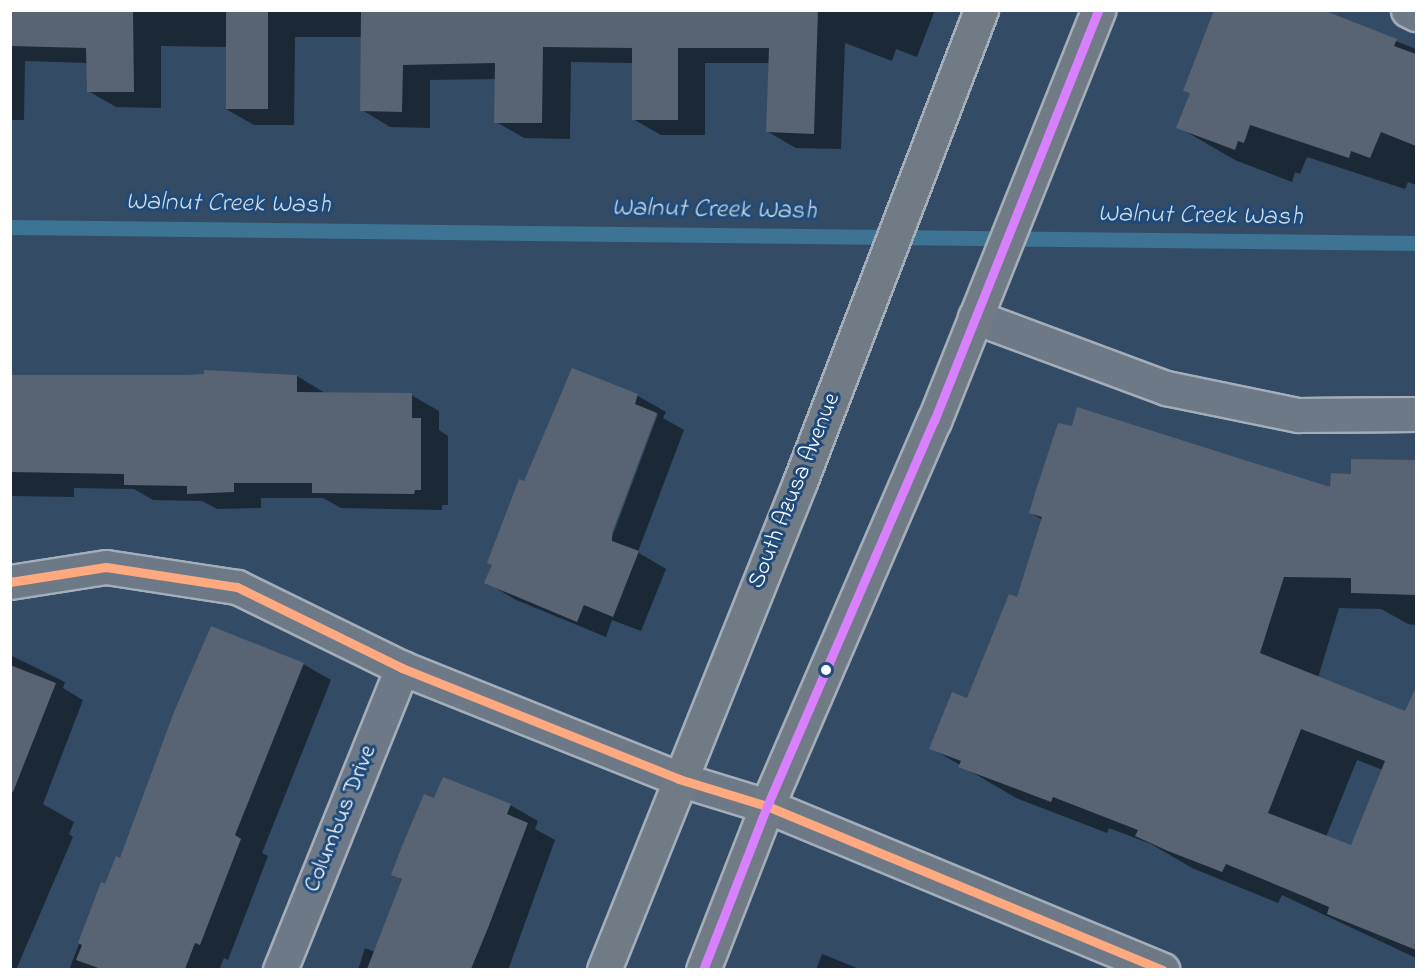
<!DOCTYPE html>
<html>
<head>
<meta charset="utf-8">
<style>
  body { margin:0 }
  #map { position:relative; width:1427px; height:980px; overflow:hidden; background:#344b65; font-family:"Indie Flower",sans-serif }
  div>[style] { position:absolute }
  .shadow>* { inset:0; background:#0007 }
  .stream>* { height:15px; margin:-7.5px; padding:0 7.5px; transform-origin:7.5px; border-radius:7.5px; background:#3d7393 }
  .building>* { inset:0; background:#586374; transform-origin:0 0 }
  .roads { filter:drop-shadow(2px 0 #a4aeba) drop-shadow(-2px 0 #a4aeba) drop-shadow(0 2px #a4aeba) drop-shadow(0 -2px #a4aeba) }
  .minor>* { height:33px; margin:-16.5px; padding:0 16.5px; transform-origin:16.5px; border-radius:16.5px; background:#6d7986 }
  .major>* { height:33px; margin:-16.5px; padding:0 16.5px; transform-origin:16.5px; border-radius:16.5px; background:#717b85 }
  .bus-1>* { height:9px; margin:-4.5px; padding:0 4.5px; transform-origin:4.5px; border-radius:4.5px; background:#ffa980 }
  .bus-2>* { height:9px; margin:-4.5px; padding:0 4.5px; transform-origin:4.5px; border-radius:4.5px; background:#d880ff }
  .dots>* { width:16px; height:16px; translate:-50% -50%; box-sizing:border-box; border:3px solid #1f4a7a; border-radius:50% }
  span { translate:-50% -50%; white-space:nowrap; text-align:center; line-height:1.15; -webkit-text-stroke:6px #1f4a7a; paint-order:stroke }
  .street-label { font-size:24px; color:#fff }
  .water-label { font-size:26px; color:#cfdde5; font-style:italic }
  .frame { position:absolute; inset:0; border:12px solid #fff; pointer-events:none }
</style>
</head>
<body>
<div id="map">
  <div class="shadow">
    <div style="clip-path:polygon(10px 10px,935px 10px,917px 57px,896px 49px,892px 61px,845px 43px,841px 149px,796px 148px,768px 132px,779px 63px,705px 63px,705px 135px,661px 135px,633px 119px,633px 63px,571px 62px,570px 139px,524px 138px,496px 122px,496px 79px,430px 80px,430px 128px,390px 127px,362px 110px,362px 37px,295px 37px,294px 125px,254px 125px,226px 109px,227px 47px,161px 46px,161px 108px,116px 107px,88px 91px,88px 63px,25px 61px,24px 120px,10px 120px)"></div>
    <div style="clip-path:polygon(1335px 17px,1416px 49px,1416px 185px,1408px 182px,1405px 189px,1307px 157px,1300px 174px,1295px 172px,1292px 182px,1235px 160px,1178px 127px)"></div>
    <div style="clip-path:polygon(evenodd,573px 370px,638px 396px,666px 412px,663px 418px,684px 430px,639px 549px,639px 553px,666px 569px,641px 631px,612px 620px,606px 637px,514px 599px,486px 582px,573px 370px,655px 414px,658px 414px,611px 540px,608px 539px,655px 414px)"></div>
    <div style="clip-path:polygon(206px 372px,297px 376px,325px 393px,411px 395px,439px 411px,439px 430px,448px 436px,448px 505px,442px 505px,442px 510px,341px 508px,323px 498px,261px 498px,261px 508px,217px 509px,202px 501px,153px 500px,134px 489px,74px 488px,74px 497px,12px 496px,10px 514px,10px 376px,206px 375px)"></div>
    <div style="clip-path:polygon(evenodd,1353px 460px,1416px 462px,1416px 625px,1408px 624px,1381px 609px,1339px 608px,1318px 678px,1407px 713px,1416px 687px,1416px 958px,1282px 895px,1278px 903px,1192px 868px,1151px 844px,1109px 828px,1107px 833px,1016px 798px,931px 748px,968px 700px,1018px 599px,1043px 520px,1031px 513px,1332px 490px,1352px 475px,1353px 460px,1357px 760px,1383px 770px,1352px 847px,1326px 837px,1357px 760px)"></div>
    <div style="clip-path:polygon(10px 655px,65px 682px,63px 688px,83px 700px,43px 804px,74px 822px,69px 834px,73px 837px,16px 970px,10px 970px)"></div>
    <div style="clip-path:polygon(303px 664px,331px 680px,262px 853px,268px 856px,228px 960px,224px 958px,219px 970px,69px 970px,102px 884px,106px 886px,121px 860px)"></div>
    <div style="clip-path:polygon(435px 800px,510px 805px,538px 821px,535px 829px,555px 840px,508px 970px,358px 970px,365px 948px,375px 952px,403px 880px,393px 874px)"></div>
    <div style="clip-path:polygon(822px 954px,862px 970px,816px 970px)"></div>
  </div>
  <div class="stream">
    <div style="left:10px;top:227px;width:1406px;rotate:0.65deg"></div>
  </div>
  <div class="building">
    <div style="clip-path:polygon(10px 10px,133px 10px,134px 92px,87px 92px,86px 48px,10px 46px)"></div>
    <div style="left:226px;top:10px;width:42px;height:99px"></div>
    <div style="clip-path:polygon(361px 10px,818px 10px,814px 134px,766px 132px,769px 48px,678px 48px,678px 120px,632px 120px,632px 48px,543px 47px,542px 123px,494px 123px,495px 63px,403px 65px,402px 112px,360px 111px)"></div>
    <div style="clip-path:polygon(1214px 10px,1323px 10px,1397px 39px,1394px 46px,1416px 54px,1416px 146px,1381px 132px,1370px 158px,1351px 151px,1349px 158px,1250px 125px,1244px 143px,1238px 141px,1235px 150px,1176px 128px,1190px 93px,1183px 91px)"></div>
    <div style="clip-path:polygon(572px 368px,638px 394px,635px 404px,657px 413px,612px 533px,612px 541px,639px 551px,613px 617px,584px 605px,577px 622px,484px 583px,492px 565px,487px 563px,519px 479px,524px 481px)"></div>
    <div style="clip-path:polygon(204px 370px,297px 375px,297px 392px,412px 393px,412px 418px,421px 418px,421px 490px,415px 490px,414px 494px,312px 493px,312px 483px,234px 483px,234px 492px,187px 494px,187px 486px,124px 485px,124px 474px,10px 472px,10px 375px,188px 375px,204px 374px)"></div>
    <div style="clip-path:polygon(evenodd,1077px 407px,1330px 487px,1331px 473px,1351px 474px,1351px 459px,1416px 460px,1416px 595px,1351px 593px,1351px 578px,1284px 577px,1260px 653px,1405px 711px,1416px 687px,1416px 950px,1327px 914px,1329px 907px,1296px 893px,1226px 864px,1222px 872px,1168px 851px,1135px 836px,1138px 830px,1053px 797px,1051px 802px,958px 767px,961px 761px,929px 749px,952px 692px,967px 698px,1009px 594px,1017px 597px,1042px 517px,1029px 513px,1035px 493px,1058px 423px,1072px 426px,1077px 407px,1301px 729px,1385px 761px,1351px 845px,1268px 813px,1301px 729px)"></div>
    <div style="clip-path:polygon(211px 626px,304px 663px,235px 835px,241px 839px,200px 945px,195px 943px,185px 969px,101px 969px,76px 960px,82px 945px,78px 943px,101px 882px,105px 884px,116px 856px,120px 858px,174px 712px)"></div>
    <div style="clip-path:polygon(10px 665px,56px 683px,13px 792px,10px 791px)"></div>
    <div style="clip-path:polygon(443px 777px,511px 804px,507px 814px,528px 823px,488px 928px,471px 969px,367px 969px,402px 879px,391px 875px,402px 846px,424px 794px,434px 798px)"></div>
  </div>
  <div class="roads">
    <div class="minor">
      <div style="left:1408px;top:10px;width:9px;rotate:27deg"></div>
      <div style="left:975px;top:317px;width:204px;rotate:20.4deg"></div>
      <div style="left:1166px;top:388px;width:135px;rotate:11.6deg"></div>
      <div style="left:1298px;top:415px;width:118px;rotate:-0.5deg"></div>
      <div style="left:10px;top:582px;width:97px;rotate:-8.9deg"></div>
      <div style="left:106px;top:567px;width:133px;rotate:8.7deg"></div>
      <div style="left:237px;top:587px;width:184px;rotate:26.1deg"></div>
      <div style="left:402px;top:668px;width:298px;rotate:21.8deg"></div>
      <div style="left:679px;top:779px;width:92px;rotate:17.1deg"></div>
      <div style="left:767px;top:806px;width:428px;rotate:22.5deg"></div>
      <div style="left:280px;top:970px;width:326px;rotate:-68deg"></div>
    </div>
    <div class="major">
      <div style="left:604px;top:970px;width:526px;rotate:-68.12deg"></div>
      <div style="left:800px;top:482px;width:506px;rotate:-69.02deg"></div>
      <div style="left:703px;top:970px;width:176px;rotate:-68.7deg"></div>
      <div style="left:767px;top:806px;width:420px;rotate:-66.6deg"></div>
      <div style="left:934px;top:421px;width:443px;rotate:-68.2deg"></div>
    </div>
  </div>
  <div class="bus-1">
    <div style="left:10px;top:582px;width:97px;rotate:-8.9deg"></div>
    <div style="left:106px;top:567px;width:133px;rotate:8.7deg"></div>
    <div style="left:237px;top:587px;width:184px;rotate:26.1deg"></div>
    <div style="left:402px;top:668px;width:298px;rotate:21.8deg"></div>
    <div style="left:679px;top:779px;width:92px;rotate:17.1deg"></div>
    <div style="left:767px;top:806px;width:428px;rotate:22.5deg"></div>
  </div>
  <div class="bus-2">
    <div style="left:703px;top:970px;width:176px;rotate:-68.7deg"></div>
    <div style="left:767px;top:806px;width:420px;rotate:-66.6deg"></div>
    <div style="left:934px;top:421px;width:443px;rotate:-68.2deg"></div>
  </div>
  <div class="dots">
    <div style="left:826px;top:670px;background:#fff"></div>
  </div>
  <div class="street-label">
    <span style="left:795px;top:491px;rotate:-68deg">South Azusa Avenue</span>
    <span style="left:341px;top:819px;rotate:-68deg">Columbus Drive</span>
  </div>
  <div class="water-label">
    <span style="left:228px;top:205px;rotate:1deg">Walnut Creek Wash</span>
    <span style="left:714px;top:211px;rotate:1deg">Walnut Creek Wash</span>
    <span style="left:1200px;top:217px;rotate:1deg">Walnut Creek Wash</span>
  </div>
  <div class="frame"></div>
</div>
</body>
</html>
